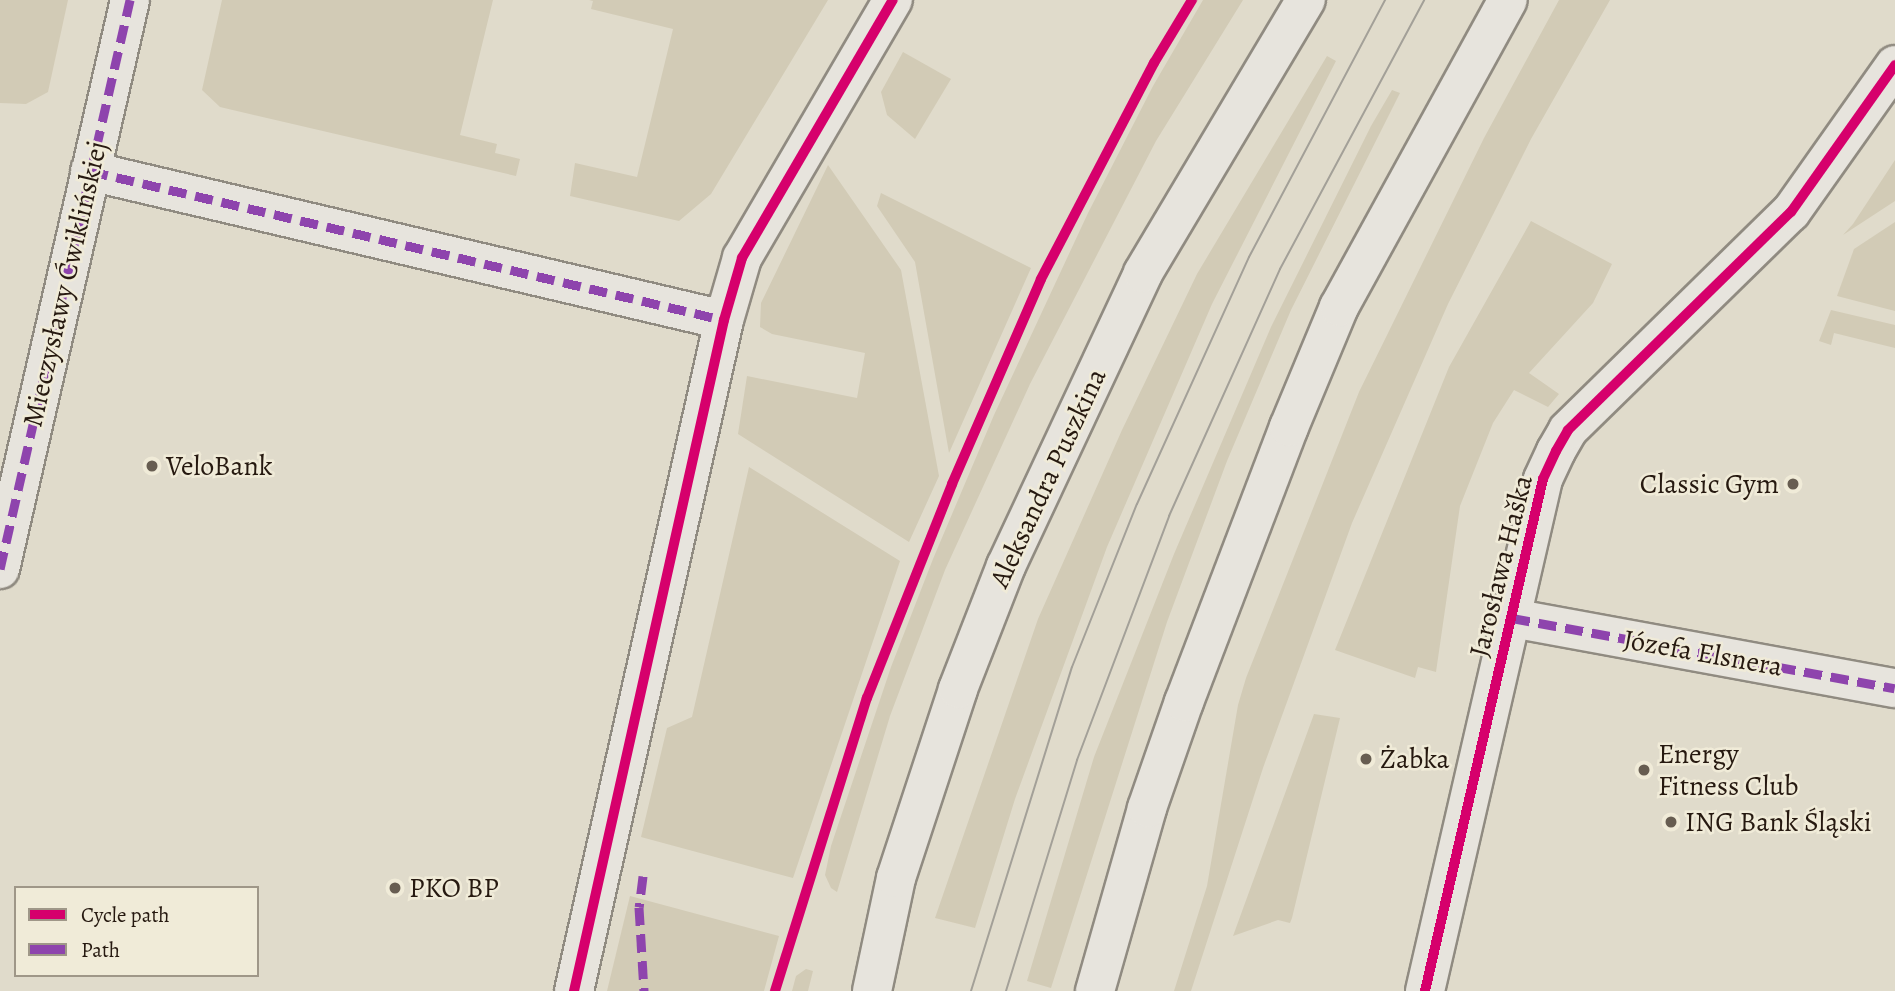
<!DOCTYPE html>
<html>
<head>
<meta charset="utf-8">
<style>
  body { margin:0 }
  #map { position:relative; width:1895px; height:991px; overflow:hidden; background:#e0dbcb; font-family:Alegreya,serif }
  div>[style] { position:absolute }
  .green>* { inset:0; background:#d2cbb6 }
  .roads { filter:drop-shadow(2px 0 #908b81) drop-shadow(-2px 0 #908b81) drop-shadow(0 2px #908b81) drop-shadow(0 -2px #908b81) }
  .street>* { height:38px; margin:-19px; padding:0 19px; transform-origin:19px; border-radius:19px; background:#e7e4dd }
  .secondary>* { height:38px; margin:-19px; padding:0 19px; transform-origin:19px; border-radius:19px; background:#e7e4dd }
  .tram>* { height:2px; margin:-1px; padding:0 1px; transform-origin:1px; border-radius:1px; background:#a3a098 }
  .quiet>* { height:9px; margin-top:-4.5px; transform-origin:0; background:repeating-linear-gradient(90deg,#8e44ad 0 18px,transparent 0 27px) }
  .cycleway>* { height:10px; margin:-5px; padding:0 5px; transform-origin:5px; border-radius:5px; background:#d6006c }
  .dots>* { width:19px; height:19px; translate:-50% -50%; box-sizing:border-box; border:4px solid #f0ebd8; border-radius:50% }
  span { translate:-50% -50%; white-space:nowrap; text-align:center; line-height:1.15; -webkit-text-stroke:5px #f0ebd8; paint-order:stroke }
  .street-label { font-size:28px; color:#261910 }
  .poi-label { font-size:28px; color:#261910 }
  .left { translate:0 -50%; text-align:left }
  .right { translate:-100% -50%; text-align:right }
  .legend { position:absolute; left:14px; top:886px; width:245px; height:91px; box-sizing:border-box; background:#f0ebd8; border:2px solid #9f9788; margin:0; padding:9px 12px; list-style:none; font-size:21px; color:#261910 }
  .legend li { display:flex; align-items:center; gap:14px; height:35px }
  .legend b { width:35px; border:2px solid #9f9788 }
</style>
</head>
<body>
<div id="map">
  <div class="green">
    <div style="clip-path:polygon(0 0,68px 0,48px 92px,26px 104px,0 103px)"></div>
    <div style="clip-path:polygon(222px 0,493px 0,460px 135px,497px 144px,495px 153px,520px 159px,516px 176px,220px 107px,202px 90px)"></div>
    <div style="clip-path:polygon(589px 0,828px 0,711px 194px,679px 221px,570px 196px,575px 163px,637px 177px,673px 29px,591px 9px,593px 1px)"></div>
    <div style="clip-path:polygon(1203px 0,1243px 0,1156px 141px,1030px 384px,945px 570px,890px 716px,837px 892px,831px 888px,825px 875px,831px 846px,891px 667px,933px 559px,994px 415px,1088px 213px,1153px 86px)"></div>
    <div style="clip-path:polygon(1559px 0,1610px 0,1531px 139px,1448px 304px,1352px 523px,1263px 768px,1191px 991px,1174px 991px,1207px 886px,1238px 705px,1246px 678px,1359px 392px,1484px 138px)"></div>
    <div style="clip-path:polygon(903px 52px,951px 79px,915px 139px,887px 115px,881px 92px)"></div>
    <div style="clip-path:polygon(1327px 56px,1336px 61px,1212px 304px,1107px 547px,1015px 799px,975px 928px,935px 918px,1038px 619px,1122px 430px,1197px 274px)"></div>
    <div style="clip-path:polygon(1392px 90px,1400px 93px,1291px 310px,1227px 461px,1167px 622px,1051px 988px,1027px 981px,1094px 757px,1174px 554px,1271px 327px,1371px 126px)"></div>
    <div style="clip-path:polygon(1895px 160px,1895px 201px,1843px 235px,1853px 224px)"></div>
    <div style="clip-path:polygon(828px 165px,901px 270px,939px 476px,909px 542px,738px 434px,747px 376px,857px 398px,865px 353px,772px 334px,760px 327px,761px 303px)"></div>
    <div style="clip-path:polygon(881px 193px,1031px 268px,949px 453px,915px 262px,877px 206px)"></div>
    <div style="clip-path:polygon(1531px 221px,1612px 264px,1593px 303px,1529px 373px,1559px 394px,1548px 407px,1514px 390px,1493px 423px,1460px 506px,1436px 672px,1418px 667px,1415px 678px,1335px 650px,1449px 367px)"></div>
    <div style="clip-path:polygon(1895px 222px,1895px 311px,1837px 296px,1854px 249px)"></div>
    <div style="clip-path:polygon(1831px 310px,1895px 325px,1895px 348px,1834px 333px,1831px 345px,1819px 341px)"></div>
    <div style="clip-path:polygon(749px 467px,900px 561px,793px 878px,641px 837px,667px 728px,692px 717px)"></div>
    <div style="clip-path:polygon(1314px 714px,1340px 718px,1292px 918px,1290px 923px,1278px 920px,1233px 936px)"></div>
    <div style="clip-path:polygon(630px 896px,779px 936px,764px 991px,607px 991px)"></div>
    <div style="clip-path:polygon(806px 969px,813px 971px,808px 991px,792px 991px,796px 976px)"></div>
  </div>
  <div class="roads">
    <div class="street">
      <div style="left:90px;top:171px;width:651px;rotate:13.23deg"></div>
      <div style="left:0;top:569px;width:584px;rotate:-77.13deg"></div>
      <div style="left:1512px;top:618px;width:389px;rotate:10.4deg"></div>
      <div style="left:574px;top:991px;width:688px;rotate:-77.4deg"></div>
      <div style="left:724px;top:320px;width:65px;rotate:-73.8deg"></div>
      <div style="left:742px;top:258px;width:299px;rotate:-59.7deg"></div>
      <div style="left:1425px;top:991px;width:525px;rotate:-77.02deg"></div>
      <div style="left:1543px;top:479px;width:31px;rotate:-65deg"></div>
      <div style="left:1556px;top:451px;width:24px;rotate:-60deg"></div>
      <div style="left:1568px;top:430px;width:312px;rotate:-44.4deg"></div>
      <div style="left:1791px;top:212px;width:180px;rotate:-54.7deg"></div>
    </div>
    <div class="secondary">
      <div style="left:872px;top:991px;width:116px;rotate:-78deg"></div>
      <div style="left:896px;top:878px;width:199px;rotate:-71.8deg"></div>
      <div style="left:958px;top:689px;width:132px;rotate:-68.7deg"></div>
      <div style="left:1006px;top:566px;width:323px;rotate:-64.9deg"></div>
      <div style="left:1143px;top:273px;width:318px;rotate:-59.2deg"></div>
      <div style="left:1095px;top:991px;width:190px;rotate:-74.1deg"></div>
      <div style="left:1147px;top:808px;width:112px;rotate:-70.8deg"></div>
      <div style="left:1184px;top:702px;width:294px;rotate:-69.1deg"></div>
      <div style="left:1289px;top:427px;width:130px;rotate:-67.4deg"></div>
      <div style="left:1339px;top:307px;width:350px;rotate:-61.2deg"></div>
    </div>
  </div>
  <div class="tram">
    <div style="left:971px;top:991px;width:339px;rotate:-72.7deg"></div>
    <div style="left:1072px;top:667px;width:175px;rotate:-68.3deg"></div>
    <div style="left:1137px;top:504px;width:271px;rotate:-65.6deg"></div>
    <div style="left:1249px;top:257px;width:291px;rotate:-62.1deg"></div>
    <div style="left:1006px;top:991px;width:242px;rotate:-72.9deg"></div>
    <div style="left:1077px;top:760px;width:261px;rotate:-69.3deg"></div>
    <div style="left:1169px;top:516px;width:271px;rotate:-65.8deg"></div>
    <div style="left:1280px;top:269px;width:305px;rotate:-61.8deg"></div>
  </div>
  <div class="quiet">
    <div style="left:90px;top:171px;width:651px;rotate:13.23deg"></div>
    <div style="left:0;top:569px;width:584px;rotate:-77.13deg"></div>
    <div style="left:1512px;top:618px;width:389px;rotate:10.4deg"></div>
    <div style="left:643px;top:876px;width:31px;rotate:97deg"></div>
    <div style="left:639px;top:907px;width:84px;rotate:86.6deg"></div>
  </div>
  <div class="cycleway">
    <div style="left:574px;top:991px;width:688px;rotate:-77.4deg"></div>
    <div style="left:724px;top:320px;width:65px;rotate:-73.8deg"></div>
    <div style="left:742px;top:258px;width:299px;rotate:-59.7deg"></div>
    <div style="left:775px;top:991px;width:307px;rotate:-72.6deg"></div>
    <div style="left:867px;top:698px;width:230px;rotate:-68.3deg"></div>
    <div style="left:952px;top:484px;width:223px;rotate:-66.5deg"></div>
    <div style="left:1041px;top:279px;width:244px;rotate:-62.4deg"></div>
    <div style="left:1154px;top:63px;width:74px;rotate:-58.9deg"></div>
    <div style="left:1425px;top:991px;width:525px;rotate:-77.02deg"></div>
    <div style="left:1543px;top:479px;width:31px;rotate:-65deg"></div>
    <div style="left:1556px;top:451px;width:24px;rotate:-60deg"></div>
    <div style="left:1568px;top:430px;width:312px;rotate:-44.4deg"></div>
    <div style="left:1791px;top:212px;width:180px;rotate:-54.7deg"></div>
  </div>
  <div class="dots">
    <div style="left:152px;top:466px;background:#675d51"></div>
    <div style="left:1793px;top:484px;background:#675d51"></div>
    <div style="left:1366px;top:759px;background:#675d51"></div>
    <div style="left:1644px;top:770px;background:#675d51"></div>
    <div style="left:1671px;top:822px;background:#675d51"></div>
    <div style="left:395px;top:888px;background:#675d51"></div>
  </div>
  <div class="street-label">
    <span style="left:65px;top:284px;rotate:-77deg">Mieczysławy Ćwiklińskiej</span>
    <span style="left:1048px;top:478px;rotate:-65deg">Aleksandra Puszkina</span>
    <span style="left:1501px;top:566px;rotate:-76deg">Jarosława Haška</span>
    <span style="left:1703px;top:653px;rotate:10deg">Józefa Elsnera</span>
  </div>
  <div class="poi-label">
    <span class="left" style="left:166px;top:466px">VeloBank</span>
    <span class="right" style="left:1779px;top:484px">Classic Gym</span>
    <span class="left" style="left:1658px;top:770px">Energy<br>Fitness Club</span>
    <span class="left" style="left:1380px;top:759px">Żabka</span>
    <span class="left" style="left:1685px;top:822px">ING Bank Śląski</span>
    <span class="left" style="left:409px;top:888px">PKO BP</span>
  </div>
  <ul class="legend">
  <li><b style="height:9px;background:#d6006c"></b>Cycle path</li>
  <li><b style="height:9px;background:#8e44ad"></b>Path</li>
  </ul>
</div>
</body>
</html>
